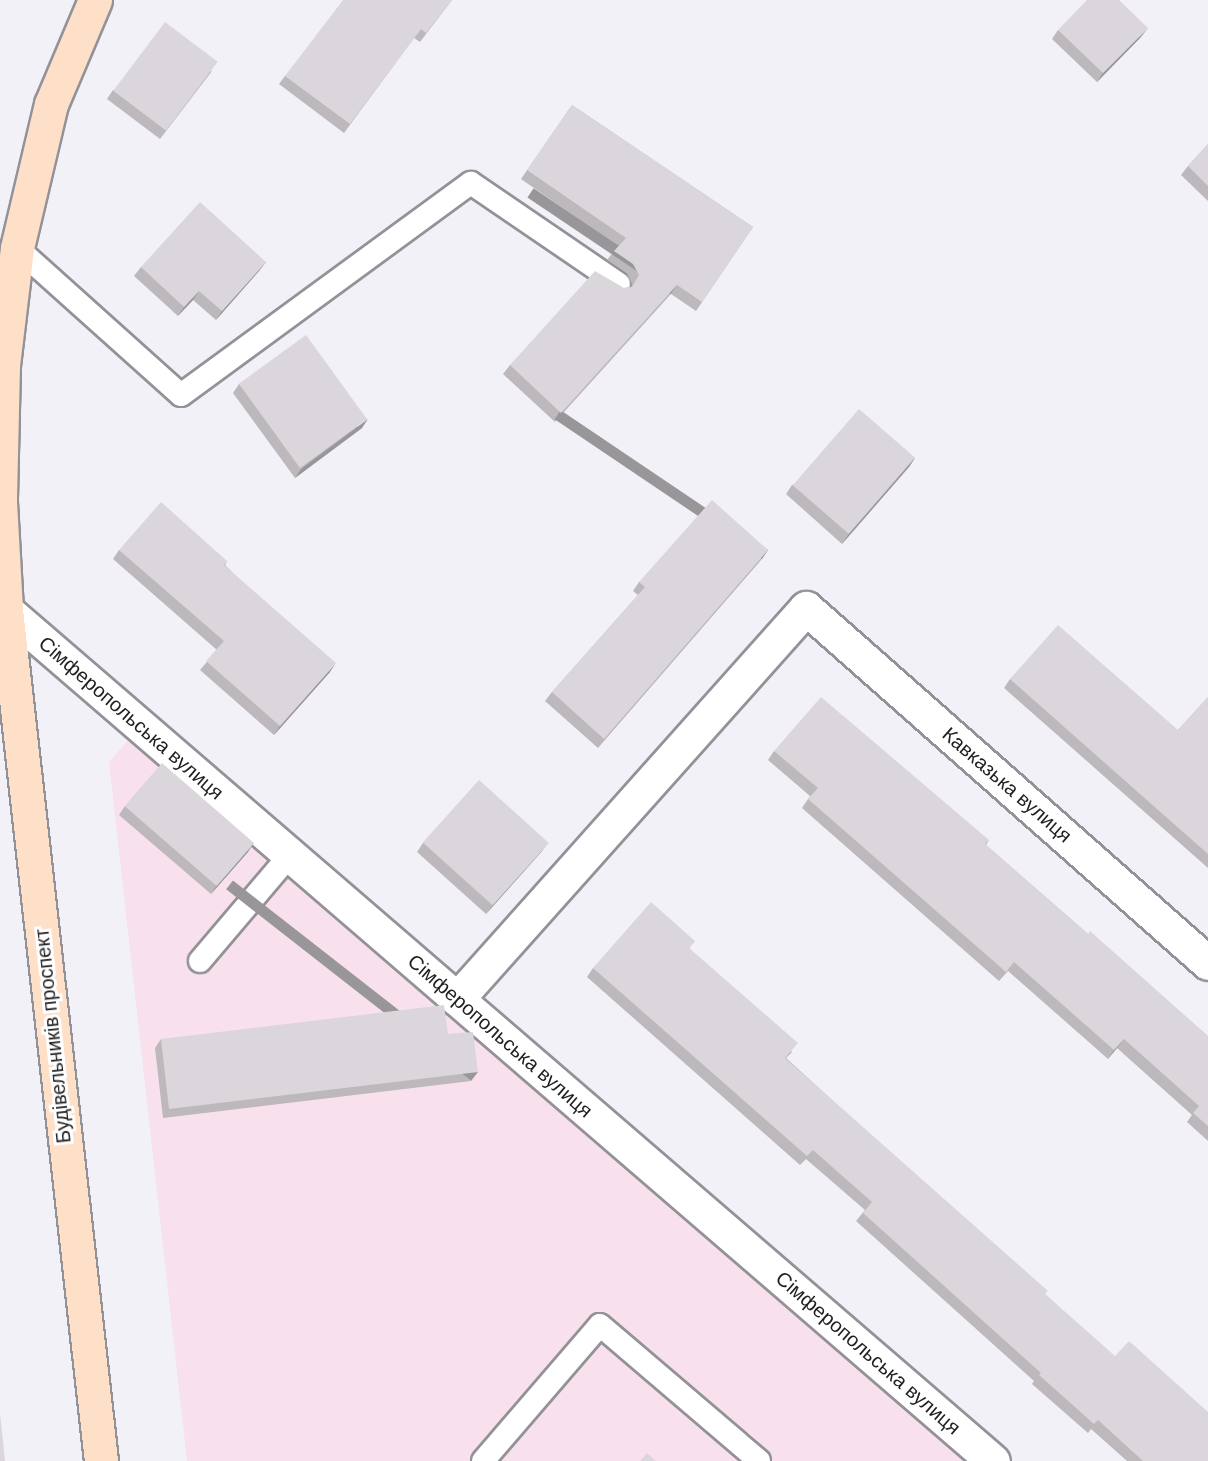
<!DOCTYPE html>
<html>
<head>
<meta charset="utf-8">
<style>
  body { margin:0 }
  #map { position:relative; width:1208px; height:1461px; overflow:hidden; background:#f2f1f8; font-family:"DM Sans",sans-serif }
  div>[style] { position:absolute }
  .industrial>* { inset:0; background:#f8e1ed }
  .roads { filter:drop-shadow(2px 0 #939298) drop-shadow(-2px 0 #939298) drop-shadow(0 2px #939298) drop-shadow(0 -2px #939298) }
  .lane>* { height:22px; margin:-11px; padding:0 11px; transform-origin:11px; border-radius:11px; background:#fff }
  .street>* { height:33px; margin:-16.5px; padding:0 16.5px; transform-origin:16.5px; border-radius:16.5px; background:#fff }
  .secondary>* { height:33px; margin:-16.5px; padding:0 16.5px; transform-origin:16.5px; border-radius:16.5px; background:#fee0c9 }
  .wall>* { inset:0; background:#bcb8bc }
  .shaded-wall>* { inset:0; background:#999699; transform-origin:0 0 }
  .building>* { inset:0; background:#dbd6db; transform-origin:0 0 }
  span { translate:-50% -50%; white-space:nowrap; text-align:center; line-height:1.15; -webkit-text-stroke:6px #fff; paint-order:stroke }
  .street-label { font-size:20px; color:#1f1f21 }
</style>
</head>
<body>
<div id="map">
  <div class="industrial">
    <div style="clip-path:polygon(131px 737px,971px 1461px,187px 1461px,109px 762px)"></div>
  </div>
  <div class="roads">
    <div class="lane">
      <div style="left:17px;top:248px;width:220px;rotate:41.9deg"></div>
      <div style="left:181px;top:395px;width:359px;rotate:-36.2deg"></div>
      <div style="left:471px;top:183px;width:179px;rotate:34.3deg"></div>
      <div style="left:200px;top:961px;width:139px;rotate:-49.7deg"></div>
      <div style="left:483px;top:1461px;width:179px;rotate:-49.3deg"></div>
      <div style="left:600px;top:1325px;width:209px;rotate:40.5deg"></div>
    </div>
    <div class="street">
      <div style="left:6px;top:610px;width:1303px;rotate:40.77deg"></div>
      <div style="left:457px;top:999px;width:524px;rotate:-48.25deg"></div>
      <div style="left:806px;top:608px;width:536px;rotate:41.45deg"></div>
    </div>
    <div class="secondary">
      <div style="left:95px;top:0;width:113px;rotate:112.9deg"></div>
      <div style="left:51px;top:104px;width:148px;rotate:103.3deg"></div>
      <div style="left:17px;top:248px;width:119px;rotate:96.8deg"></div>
      <div style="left:3px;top:366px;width:136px;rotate:91.3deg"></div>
      <div style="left:0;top:502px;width:108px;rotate:86.8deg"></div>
      <div style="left:6px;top:610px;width:856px;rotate:83.63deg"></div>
    </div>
  </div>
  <div class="wall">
    <div style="clip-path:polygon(452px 0,420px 42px,414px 38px,344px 133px,279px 84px,285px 76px)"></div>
    <div style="clip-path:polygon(1058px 30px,1141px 37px,1097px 82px,1052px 39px)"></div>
    <div style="clip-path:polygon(212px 71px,160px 139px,107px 99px,113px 90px)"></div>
    <div style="clip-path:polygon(572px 105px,753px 227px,696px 311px,671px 294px,555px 422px,503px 374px,510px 365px,624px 288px,631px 287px,632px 284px,627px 273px,607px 260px,618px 246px,521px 179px)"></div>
    <div style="clip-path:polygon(1208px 144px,1208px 201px,1181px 175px,1188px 166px)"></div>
    <div style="clip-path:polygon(266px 262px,259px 271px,216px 320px,193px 300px,178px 316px,134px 276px,141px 267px)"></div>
    <div style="clip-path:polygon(239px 384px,362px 428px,295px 478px,233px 393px)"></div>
    <div style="clip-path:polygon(915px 458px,909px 467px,842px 544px,786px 494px,792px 485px)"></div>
    <div style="clip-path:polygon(119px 550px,227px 561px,225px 565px,330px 672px,274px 735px,200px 670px,217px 650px,113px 559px)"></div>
    <div style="clip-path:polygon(768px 550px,762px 559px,598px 748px,545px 701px,552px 692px,638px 595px,633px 591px,639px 582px)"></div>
    <div style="clip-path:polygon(1010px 679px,1178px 730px,1208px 697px,1208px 868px,1004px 688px)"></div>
    <div style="clip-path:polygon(774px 751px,989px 840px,986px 845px,1088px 934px,1208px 1036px,1208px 1141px,1187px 1122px,1192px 1115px,1117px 1048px,1108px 1059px,1008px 971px,999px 981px,802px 808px,810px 796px,768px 760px)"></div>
    <div style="clip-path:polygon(125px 806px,248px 852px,211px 894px,119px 815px)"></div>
    <div style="clip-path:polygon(423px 843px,542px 851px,486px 914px,417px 852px)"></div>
    <div style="clip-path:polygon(695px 941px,689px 948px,792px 1052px,786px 1058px,1045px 1294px,1208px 1461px,1127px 1461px,1091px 1429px,1088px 1433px,1032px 1384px,1034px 1381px,856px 1221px,865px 1210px,806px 1159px,800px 1165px,587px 977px,593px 968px)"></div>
    <div style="clip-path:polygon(448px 1034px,471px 1081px,163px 1118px,155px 1048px,161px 1039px)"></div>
  </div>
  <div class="shaded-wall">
    <div style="clip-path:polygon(1148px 28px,1141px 37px,1097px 82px,1103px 73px)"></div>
    <div style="clip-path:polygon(266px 262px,259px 271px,216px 320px,222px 311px)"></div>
    <div style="left:677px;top:285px;width:11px;height:173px;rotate:124deg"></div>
    <div style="clip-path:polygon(199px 291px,193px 300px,178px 316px,184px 307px)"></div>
    <div style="clip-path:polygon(368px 419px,362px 428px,295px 478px,301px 469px)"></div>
    <div style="clip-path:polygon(915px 458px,909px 467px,842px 544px,848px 535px)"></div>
    <div style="left:768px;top:550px;width:11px;height:250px;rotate:124deg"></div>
    <div style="clip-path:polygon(336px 663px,330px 672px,274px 735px,280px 726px)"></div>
    <div style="clip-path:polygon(549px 842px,542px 851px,486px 914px,493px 905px)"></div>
    <div style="clip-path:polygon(254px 843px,248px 852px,211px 894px,217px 885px)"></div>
    <div style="clip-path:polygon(1124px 1039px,1117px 1048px,1108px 1059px,1114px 1050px)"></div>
    <div style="left:478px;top:1072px;width:11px;height:311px;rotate:128deg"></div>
  </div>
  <div class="building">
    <div style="clip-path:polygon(343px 0,452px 0,426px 33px,421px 29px,350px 124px,285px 76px)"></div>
    <div style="clip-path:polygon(1087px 0,1119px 0,1148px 28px,1103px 73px,1058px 30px)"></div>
    <div style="left:165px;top:22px;width:66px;height:86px;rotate:37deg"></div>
    <div style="clip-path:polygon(572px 105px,753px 227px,702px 302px,677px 285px,561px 413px,510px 365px,595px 271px,624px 288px,632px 287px,639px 275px,633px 264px,614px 251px,626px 238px,527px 170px)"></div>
    <div style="clip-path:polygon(1208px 144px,1208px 186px,1188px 166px)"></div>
    <div style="clip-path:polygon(200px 202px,266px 262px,222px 311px,199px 291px,184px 307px,141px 267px)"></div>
    <div style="left:306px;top:335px;width:104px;height:83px;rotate:54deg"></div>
    <div style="left:859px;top:409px;width:74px;height:101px;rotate:41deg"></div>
    <div style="clip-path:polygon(712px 500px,768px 550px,604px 739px,552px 692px,645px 587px,639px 582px)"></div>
    <div style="clip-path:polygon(161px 502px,227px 561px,224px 565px,336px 663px,280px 726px,206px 661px,224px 641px,119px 550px)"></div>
    <div style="clip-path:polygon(1058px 625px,1178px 730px,1208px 697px,1208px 854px,1010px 679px)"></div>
    <div style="clip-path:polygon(821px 697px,989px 840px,985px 844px,1088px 934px,1090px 931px,1208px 1036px,1208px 1126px,1193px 1113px,1199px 1106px,1124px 1039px,1114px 1050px,1014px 962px,1006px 972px,808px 799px,818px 788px,774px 751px)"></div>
    <div style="left:162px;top:763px;width:122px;height:57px;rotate:41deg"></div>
    <div style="left:479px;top:780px;width:94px;height:84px;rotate:42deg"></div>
    <div style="clip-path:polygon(651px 902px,695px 941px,689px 948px,798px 1043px,785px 1058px,1048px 1291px,1045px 1294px,1115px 1356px,1129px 1341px,1208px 1412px,1208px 1461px,1143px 1461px,1098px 1420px,1094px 1424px,1039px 1375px,1041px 1373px,863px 1213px,872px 1202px,813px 1150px,807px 1156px,593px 968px)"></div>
    <div style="clip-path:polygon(444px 1005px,448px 1034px,473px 1032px,478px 1072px,169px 1109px,161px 1039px)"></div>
    <div style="clip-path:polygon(0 1413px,5px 1461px,0 1461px)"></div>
    <div style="clip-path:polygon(647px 1453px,656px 1461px,640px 1461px)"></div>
  </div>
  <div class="street-label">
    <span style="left:131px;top:718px;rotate:41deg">Сімферопольська вулиця</span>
    <span style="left:1007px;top:785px;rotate:41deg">Кавказька вулиця</span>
    <span style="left:53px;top:1036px;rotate:-96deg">Будівельників проспект</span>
    <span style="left:500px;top:1036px;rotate:41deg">Сімферопольська вулиця</span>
    <span style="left:868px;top:1353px;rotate:41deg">Сімферопольська вулиця</span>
  </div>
</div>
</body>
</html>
